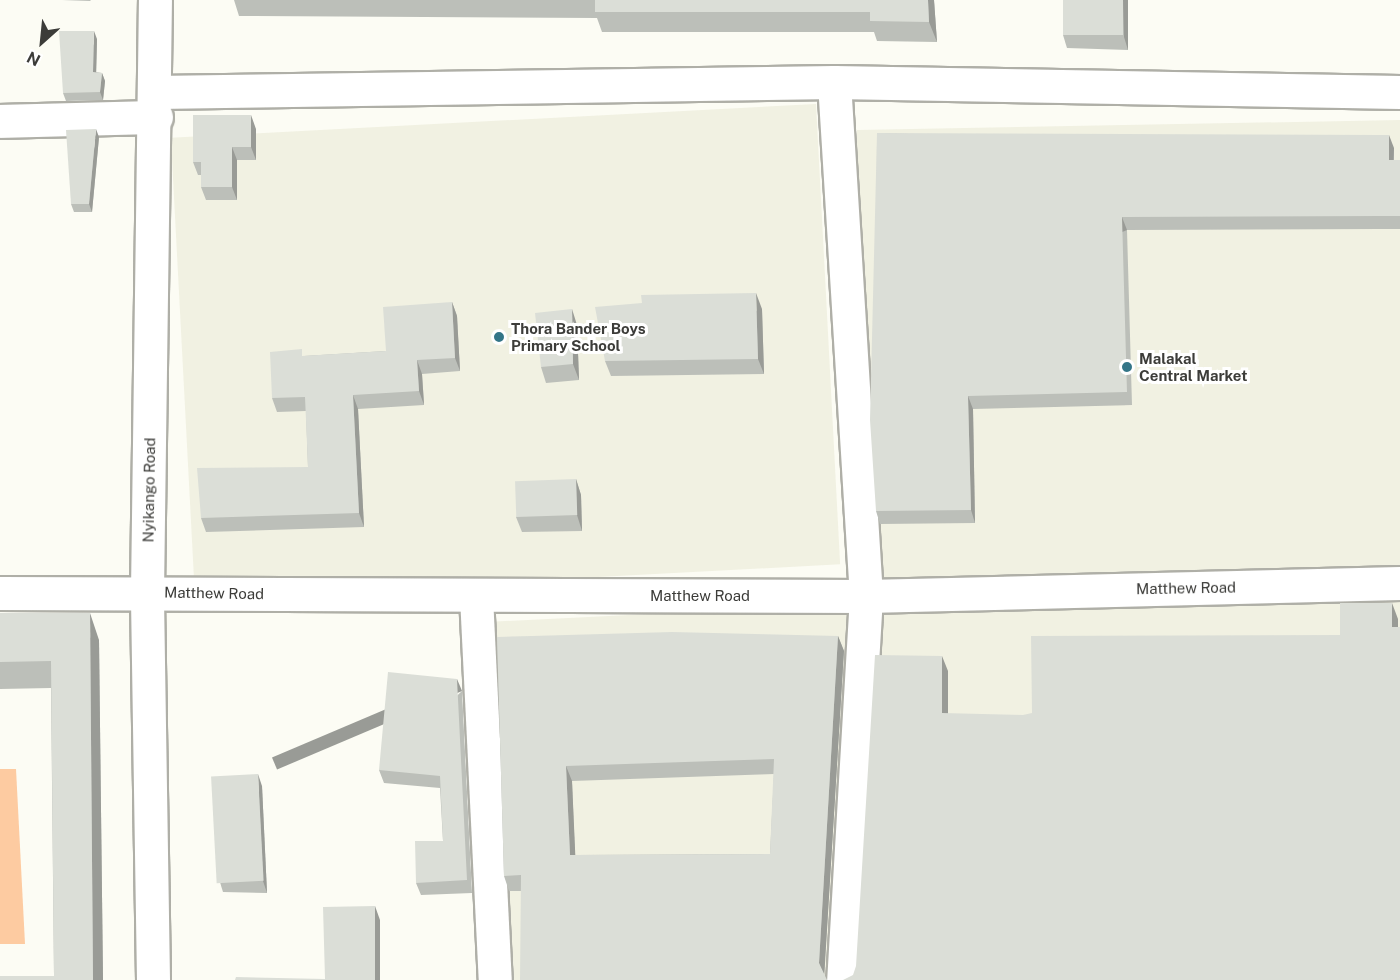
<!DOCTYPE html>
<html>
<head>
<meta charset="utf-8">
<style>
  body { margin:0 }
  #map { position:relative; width:1400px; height:980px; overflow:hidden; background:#fcfcf4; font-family:"Public Sans",sans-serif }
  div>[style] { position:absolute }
  .built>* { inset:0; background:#f1f1e2; transform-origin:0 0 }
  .green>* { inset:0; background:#fdcba1 }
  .roads { filter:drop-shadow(2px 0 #afafa7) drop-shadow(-2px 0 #afafa7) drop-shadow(0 2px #afafa7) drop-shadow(0 -2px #afafa7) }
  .minor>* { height:33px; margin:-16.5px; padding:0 16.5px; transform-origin:16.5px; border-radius:16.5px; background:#fff }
  .wall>* { inset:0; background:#bcbfb9 }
  .shaded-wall>* { inset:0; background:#999b96; transform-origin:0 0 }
  .building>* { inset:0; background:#dbded7; transform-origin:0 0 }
  .dots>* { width:16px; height:16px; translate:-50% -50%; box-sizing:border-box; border:3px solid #fff; border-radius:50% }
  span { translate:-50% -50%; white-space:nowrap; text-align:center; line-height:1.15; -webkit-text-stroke:6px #fff; paint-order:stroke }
  .poi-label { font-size:15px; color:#3c3c39; font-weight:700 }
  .left { translate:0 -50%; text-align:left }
  .street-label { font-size:15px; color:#3c3c39 }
  .north { position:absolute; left:12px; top:12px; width:60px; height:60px; -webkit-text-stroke:4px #fff; paint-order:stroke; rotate:207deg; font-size:16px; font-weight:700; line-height:24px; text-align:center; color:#3c3c39 }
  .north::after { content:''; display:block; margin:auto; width:21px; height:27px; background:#3c3c39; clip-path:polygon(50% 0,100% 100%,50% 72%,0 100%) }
</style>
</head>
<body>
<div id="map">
  <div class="built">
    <div style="left:816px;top:104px;width:461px;height:646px;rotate:87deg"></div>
    <div style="clip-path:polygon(1400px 120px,1400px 980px,510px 980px,486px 622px,851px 604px,857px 130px)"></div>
  </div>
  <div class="green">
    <div style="clip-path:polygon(0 769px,16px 769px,25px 944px,0 944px)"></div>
  </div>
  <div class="roads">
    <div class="minor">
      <div style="left:834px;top:82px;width:515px;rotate:86.44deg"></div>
      <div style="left:866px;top:596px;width:385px;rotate:93.4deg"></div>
      <div style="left:156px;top:92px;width:678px;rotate:-0.85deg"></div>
      <div style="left:834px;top:82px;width:566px;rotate:1.01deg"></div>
      <div style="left:0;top:121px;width:156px;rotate:-1.5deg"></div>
      <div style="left:0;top:593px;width:866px;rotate:0.2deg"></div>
      <div style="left:866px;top:596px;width:534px;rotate:-1.39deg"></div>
      <div style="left:476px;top:596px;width:384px;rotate:87.2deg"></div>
      <div style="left:153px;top:980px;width:388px;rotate:-90.9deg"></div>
      <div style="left:147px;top:592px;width:592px;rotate:-89.23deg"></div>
    </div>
  </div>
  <div class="wall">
    <div style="clip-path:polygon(62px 0,91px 0,90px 1px)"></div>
    <div style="clip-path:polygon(234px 0,934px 0,937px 42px,877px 41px,874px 32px,602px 32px,597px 18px,239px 16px)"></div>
    <div style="clip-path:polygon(1128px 0,1128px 50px,1067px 48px,1063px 35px)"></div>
    <div style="clip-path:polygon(97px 39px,96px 72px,102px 73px,105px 81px,103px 100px,66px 101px,63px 93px)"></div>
    <div style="clip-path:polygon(256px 129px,256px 160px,237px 160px,237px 200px,206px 200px,201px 187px,201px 175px,198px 175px,193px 162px)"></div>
    <div style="clip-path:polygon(877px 133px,1394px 148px,1394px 160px,1400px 160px,1400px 229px,1127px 230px,1132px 405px,973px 409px,975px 523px,880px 524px,876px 511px)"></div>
    <div style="clip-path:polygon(99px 137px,92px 212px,74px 212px,71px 204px)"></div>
    <div style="clip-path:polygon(452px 302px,457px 316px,460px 371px,422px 374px,424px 405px,358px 409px,364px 527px,206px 532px,201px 518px,308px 467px,306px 411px,277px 412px,272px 398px,304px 356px,386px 351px)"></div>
    <div style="clip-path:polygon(762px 309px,764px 374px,611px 376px,605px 361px)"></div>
    <div style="clip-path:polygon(577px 325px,579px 380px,546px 383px,541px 367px)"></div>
    <div style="clip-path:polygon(576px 479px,581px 495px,582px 531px,522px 532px,516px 517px)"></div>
    <div style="clip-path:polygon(0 613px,99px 640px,103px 980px,0 980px,54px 976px,51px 688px,0 689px)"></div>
    <div style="clip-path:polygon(evenodd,838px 636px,844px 651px,824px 975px,521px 891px,509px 891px,504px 876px,497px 637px,838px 636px,774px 774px,770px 854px,575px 855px,572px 781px,774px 774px)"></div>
    <div style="clip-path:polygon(462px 691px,472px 893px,421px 895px,416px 883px,443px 841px,440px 788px,384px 783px,379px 770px)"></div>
    <div style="clip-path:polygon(262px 786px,267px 893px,223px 892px,219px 879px)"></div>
  </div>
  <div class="shaded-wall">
    <div style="clip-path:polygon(928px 0,934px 0,937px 42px,929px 22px)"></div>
    <div style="clip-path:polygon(1123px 0,1128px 0,1128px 50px,1124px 37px)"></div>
    <div style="clip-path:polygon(94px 31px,97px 39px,96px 80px,93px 72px)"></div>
    <div style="clip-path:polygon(102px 73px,105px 81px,103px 100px,100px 92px)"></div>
    <div style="clip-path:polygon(251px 115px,256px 129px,256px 160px,251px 147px)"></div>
    <div style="clip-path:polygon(96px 129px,99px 137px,92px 212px,89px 204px)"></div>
    <div style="clip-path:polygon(1389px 135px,1394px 148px,1393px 173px,1389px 160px)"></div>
    <div style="clip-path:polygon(232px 147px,237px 160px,237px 200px,232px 187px)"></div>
    <div style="left:1122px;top:217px;width:14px;height:175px;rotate:69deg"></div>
    <div style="clip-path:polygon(756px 293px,762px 309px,764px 374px,758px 359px)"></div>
    <div style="clip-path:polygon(452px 302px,457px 316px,460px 371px,455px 358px)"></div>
    <div style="clip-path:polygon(572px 309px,577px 325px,579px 380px,573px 364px)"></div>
    <div style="clip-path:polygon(417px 360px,422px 374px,424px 405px,419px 391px)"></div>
    <div style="clip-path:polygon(353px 395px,358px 409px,364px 527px,359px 513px)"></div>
    <div style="clip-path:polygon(968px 396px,973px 409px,975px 523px,971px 510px)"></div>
    <div style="clip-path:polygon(576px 479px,581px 495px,582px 531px,577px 515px)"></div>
    <div style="clip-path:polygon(1392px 603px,1398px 619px,1398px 643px,1392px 627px)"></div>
    <div style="clip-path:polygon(90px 613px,99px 640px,103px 980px,93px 980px)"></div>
    <div style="clip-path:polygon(838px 636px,844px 651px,824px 979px,819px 963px)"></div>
    <div style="clip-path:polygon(942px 656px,948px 671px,948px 729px,942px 713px)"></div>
    <div style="left:457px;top:679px;width:13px;height:201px;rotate:67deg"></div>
    <div style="clip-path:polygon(566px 766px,572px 781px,576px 871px,570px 855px)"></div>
    <div style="clip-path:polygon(258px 774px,262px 786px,267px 893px,263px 881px)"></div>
    <div style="clip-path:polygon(375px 906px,380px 920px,380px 980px,375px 980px)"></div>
  </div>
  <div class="building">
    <div style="clip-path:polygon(595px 0,928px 0,929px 22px,870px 21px,870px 12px,595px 12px)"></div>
    <div style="left:1063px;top:0;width:60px;height:35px"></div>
    <div style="clip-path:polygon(59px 31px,94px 31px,93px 72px,102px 73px,100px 92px,63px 93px)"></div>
    <div style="clip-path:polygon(193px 115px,251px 115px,251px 147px,232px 147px,232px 187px,201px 187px,201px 162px,193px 162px)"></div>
    <div style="clip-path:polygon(96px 129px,89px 204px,71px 204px,66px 130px)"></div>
    <div style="clip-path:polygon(877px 133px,1389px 135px,1389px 160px,1400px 160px,1400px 216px,1122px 217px,1127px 392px,968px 396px,971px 510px,876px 511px,870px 420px)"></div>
    <div style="clip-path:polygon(756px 293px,758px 359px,605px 361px,595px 307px,642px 303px,641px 295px)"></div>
    <div style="clip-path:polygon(452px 302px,455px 358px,417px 360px,419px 391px,353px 395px,359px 513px,201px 518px,197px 468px,308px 467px,305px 397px,272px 398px,270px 352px,302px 349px,302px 356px,386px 351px,383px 307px)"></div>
    <div style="clip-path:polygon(572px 309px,573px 364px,541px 367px,535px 313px)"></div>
    <div style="left:576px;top:479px;width:36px;height:61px;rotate:88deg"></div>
    <div style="clip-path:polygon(1340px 603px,1392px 603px,1392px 627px,1400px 627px,1400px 980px,843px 980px,853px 975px,856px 966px,875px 655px,942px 656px,942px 713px,1023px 715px,1032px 713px,1031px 636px,1340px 635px)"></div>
    <div style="clip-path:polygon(0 613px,90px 613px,93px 980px,0 980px,0 976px,54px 976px,51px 661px,0 662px)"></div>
    <div style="clip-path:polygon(evenodd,672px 632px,838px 636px,819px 963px,827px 980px,828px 980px,520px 980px,521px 875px,504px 876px,497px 637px,672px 632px,774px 759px,770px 854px,570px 855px,566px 766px,774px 759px)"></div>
    <div style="clip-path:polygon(388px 672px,457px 679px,467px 880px,416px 883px,415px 841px,443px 841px,440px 776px,379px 770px)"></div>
    <div style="left:258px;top:774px;width:107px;height:47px;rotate:87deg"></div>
    <div style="clip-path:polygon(375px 906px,375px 980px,235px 980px,236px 977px,325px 979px,323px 907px)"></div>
  </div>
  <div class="dots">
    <div style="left:499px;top:337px;background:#337587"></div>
    <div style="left:1127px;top:367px;background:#337587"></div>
  </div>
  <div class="poi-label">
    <span class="left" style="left:511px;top:337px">Thora Bander Boys<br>Primary School</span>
    <span class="left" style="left:1139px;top:367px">Malakal<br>Central Market</span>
  </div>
  <div class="street-label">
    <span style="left:149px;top:490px;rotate:-89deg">Nyikango Road</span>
    <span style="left:1186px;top:588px;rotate:-1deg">Matthew Road</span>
    <span style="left:214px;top:593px;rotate:1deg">Matthew Road</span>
    <span style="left:700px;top:596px">Matthew Road</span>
  </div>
  <div class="north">N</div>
</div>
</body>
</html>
